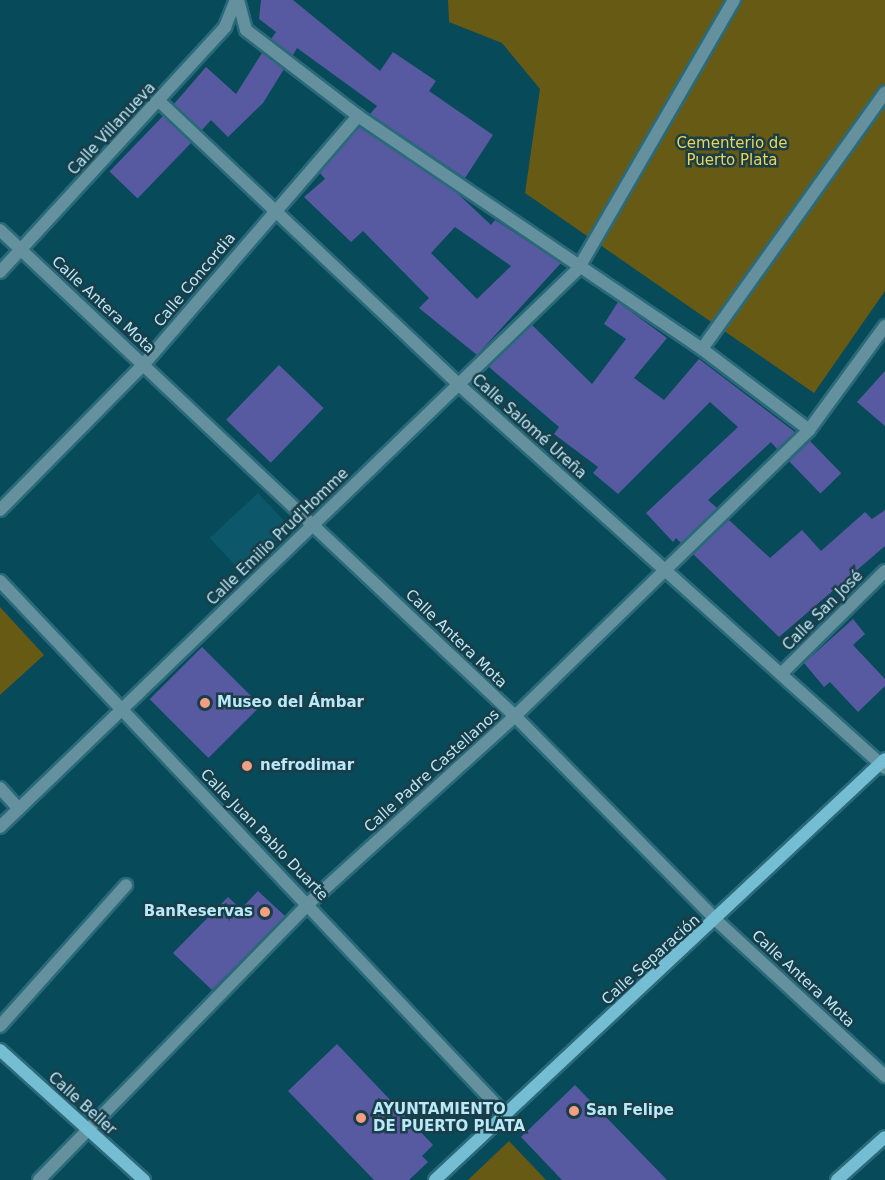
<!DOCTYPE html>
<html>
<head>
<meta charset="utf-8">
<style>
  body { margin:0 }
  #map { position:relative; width:885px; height:1180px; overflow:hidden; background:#074a5a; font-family:"DejaVu Sans",sans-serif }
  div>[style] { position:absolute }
  .built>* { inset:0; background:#0d576a; transform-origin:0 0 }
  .green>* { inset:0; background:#665a15 }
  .building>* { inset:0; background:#575aa0; transform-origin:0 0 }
  .roads { filter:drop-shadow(2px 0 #2a6a7a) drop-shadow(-2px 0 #2a6a7a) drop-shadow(0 2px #2a6a7a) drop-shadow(0 -2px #2a6a7a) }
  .lane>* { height:12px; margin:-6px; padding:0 6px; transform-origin:6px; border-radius:6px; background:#65919f }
  .street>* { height:12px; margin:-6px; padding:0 6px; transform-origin:6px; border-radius:6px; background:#65919f }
  .secondary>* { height:12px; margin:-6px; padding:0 6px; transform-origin:6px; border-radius:6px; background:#75bdd3 }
  .dots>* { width:16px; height:16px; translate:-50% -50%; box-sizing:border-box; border:3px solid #1a3d47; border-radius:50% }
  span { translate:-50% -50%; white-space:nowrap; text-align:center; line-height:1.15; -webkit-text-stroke:5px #1a3d47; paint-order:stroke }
  .street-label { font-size:15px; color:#b8e9f9 }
  .park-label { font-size:15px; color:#ead558 }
  .poi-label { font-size:15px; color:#b8e9f9; font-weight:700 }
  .left { translate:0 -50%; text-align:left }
  .right { translate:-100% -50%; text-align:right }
</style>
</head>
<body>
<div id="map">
  <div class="built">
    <div style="left:258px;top:493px;width:47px;height:66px;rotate:47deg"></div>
  </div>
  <div class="green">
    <div style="clip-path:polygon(448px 0,885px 0,885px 291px,814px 393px,525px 193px,540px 89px,502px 43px,449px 22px)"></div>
    <div style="clip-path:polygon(0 607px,44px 655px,0 695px)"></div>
    <div style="clip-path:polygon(509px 1141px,546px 1180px,468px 1180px)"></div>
  </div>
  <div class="building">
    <div style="clip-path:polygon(261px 0,293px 0,380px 71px,393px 52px,436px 81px,429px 91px,493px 135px,465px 178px,370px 114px,377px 106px,297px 48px,293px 55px,271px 39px,276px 32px,259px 19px)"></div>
    <div style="clip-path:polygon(262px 53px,284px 69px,263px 103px,228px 137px,211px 120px,202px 130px,174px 104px,206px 67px,236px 94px)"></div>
    <div style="left:163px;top:116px;width:39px;height:77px;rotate:44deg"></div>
    <div style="clip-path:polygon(evenodd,359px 127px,456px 192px,491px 225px,495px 220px,561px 263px,477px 355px,419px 308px,429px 298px,363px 231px,351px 242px,304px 197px,325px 179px,320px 173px,359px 127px,455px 227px,511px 266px,477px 299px,431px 253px,455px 227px)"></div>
    <div style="clip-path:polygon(618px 302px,667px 338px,634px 378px,664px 400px,699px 359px,795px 432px,777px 449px,771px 442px,708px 500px,717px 508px,681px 543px,676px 538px,673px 542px,646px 513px,738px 427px,710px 402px,618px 494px,593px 473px,598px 467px,554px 434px,559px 427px,489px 367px,532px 325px,592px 384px,626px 339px,604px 324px)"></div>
    <div style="left:279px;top:365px;width:62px;height:76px;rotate:44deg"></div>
    <div style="clip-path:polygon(885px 371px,885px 426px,857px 402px)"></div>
    <div style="left:810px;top:441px;width:45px;height:29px;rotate:46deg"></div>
    <div style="clip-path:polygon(885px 510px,885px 546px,779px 637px,693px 554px,729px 520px,770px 558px,802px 530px,821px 551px,865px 512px,872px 519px)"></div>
    <div style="clip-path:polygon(853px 619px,865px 634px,853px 645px,885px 679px,885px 686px,858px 712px,830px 682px,824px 687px,804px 663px)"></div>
    <div style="left:202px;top:647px;width:83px;height:74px;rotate:45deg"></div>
    <div style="clip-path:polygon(258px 891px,285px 916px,212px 990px,173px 953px,228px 897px,241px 909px)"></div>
    <div style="clip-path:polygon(337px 1044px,433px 1145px,422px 1156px,428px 1162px,409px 1180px,374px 1180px,288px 1091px)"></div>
    <div style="clip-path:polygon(575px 1085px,667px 1180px,562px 1180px,521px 1137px)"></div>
  </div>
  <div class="roads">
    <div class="lane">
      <div style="left:578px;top:269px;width:311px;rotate:-59.9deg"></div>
      <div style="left:702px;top:349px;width:315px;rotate:-54.5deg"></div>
      <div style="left:0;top:1026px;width:189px;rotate:-48.2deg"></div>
    </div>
    <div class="street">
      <div style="left:238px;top:0;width:31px;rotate:75deg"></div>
      <div style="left:246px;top:30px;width:141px;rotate:37.5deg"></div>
      <div style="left:358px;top:116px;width:415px;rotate:34.1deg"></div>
      <div style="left:702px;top:349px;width:134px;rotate:37.1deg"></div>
      <div style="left:159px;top:101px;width:412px;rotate:43.4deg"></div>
      <div style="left:458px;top:384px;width:574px;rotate:41.96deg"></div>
      <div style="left:0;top:230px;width:708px;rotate:43.34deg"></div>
      <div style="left:515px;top:716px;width:288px;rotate:45.4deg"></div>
      <div style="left:717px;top:921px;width:229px;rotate:42.7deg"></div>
      <div style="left:0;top:272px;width:333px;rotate:-47.4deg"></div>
      <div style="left:225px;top:27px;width:29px;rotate:-68deg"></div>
      <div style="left:0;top:510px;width:205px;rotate:-45.4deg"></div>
      <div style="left:144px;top:364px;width:328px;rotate:-49.2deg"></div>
      <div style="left:0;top:581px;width:733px;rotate:46.55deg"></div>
      <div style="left:782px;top:673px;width:145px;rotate:-44.7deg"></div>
      <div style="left:0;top:788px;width:28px;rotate:48deg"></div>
      <div style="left:0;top:827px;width:803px;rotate:-43.99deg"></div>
      <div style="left:39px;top:1180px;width:387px;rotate:-45.7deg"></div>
      <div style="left:309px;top:903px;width:278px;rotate:-42.2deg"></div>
      <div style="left:515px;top:716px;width:410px;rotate:-44.2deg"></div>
      <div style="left:809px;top:430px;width:129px;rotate:-53.8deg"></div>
    </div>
    <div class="secondary">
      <div style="left:0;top:1050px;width:194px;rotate:42.1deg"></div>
      <div style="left:435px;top:1180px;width:616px;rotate:-43.09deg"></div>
      <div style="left:837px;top:1180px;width:64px;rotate:-41.9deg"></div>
    </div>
  </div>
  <div class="dots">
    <div style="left:205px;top:703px;background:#f39f83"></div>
    <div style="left:247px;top:766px;background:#f39f83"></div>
    <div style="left:265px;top:912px;background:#f39f83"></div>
    <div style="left:574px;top:1111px;background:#f39f83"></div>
    <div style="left:361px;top:1118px;background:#f39f83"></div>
  </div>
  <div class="street-label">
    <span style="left:112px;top:129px;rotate:-47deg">Calle Villanueva</span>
    <span style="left:195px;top:280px;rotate:-50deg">Calle Concordia</span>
    <span style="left:103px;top:305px;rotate:43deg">Calle Antera Mota</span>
    <span style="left:529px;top:427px;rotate:42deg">Calle Salomé Ureña</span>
    <span style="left:278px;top:537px;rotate:-44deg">Calle Emilio Prud'Homme</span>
    <span style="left:823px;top:611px;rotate:-45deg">Calle San José</span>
    <span style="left:456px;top:639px;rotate:44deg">Calle Antera Mota</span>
    <span style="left:432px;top:771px;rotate:-42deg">Calle Padre Castellanos</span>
    <span style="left:264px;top:835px;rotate:46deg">Calle Juan Pablo Duarte</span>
    <span style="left:651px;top:960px;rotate:-42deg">Calle Separación</span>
    <span style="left:803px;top:979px;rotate:43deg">Calle Antera Mota</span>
    <span style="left:82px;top:1104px;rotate:42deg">Calle Beller</span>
  </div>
  <div class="park-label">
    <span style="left:732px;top:152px">Cementerio de<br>Puerto Plata</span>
  </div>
  <div class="poi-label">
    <span class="left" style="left:217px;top:703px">Museo del Ámbar</span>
    <span class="left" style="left:260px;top:766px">nefrodimar</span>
    <span class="right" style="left:253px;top:912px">BanReservas</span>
    <span class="left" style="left:373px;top:1118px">AYUNTAMIENTO<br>DE PUERTO PLATA</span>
    <span class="left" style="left:586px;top:1111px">San Felipe</span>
  </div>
</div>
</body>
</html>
